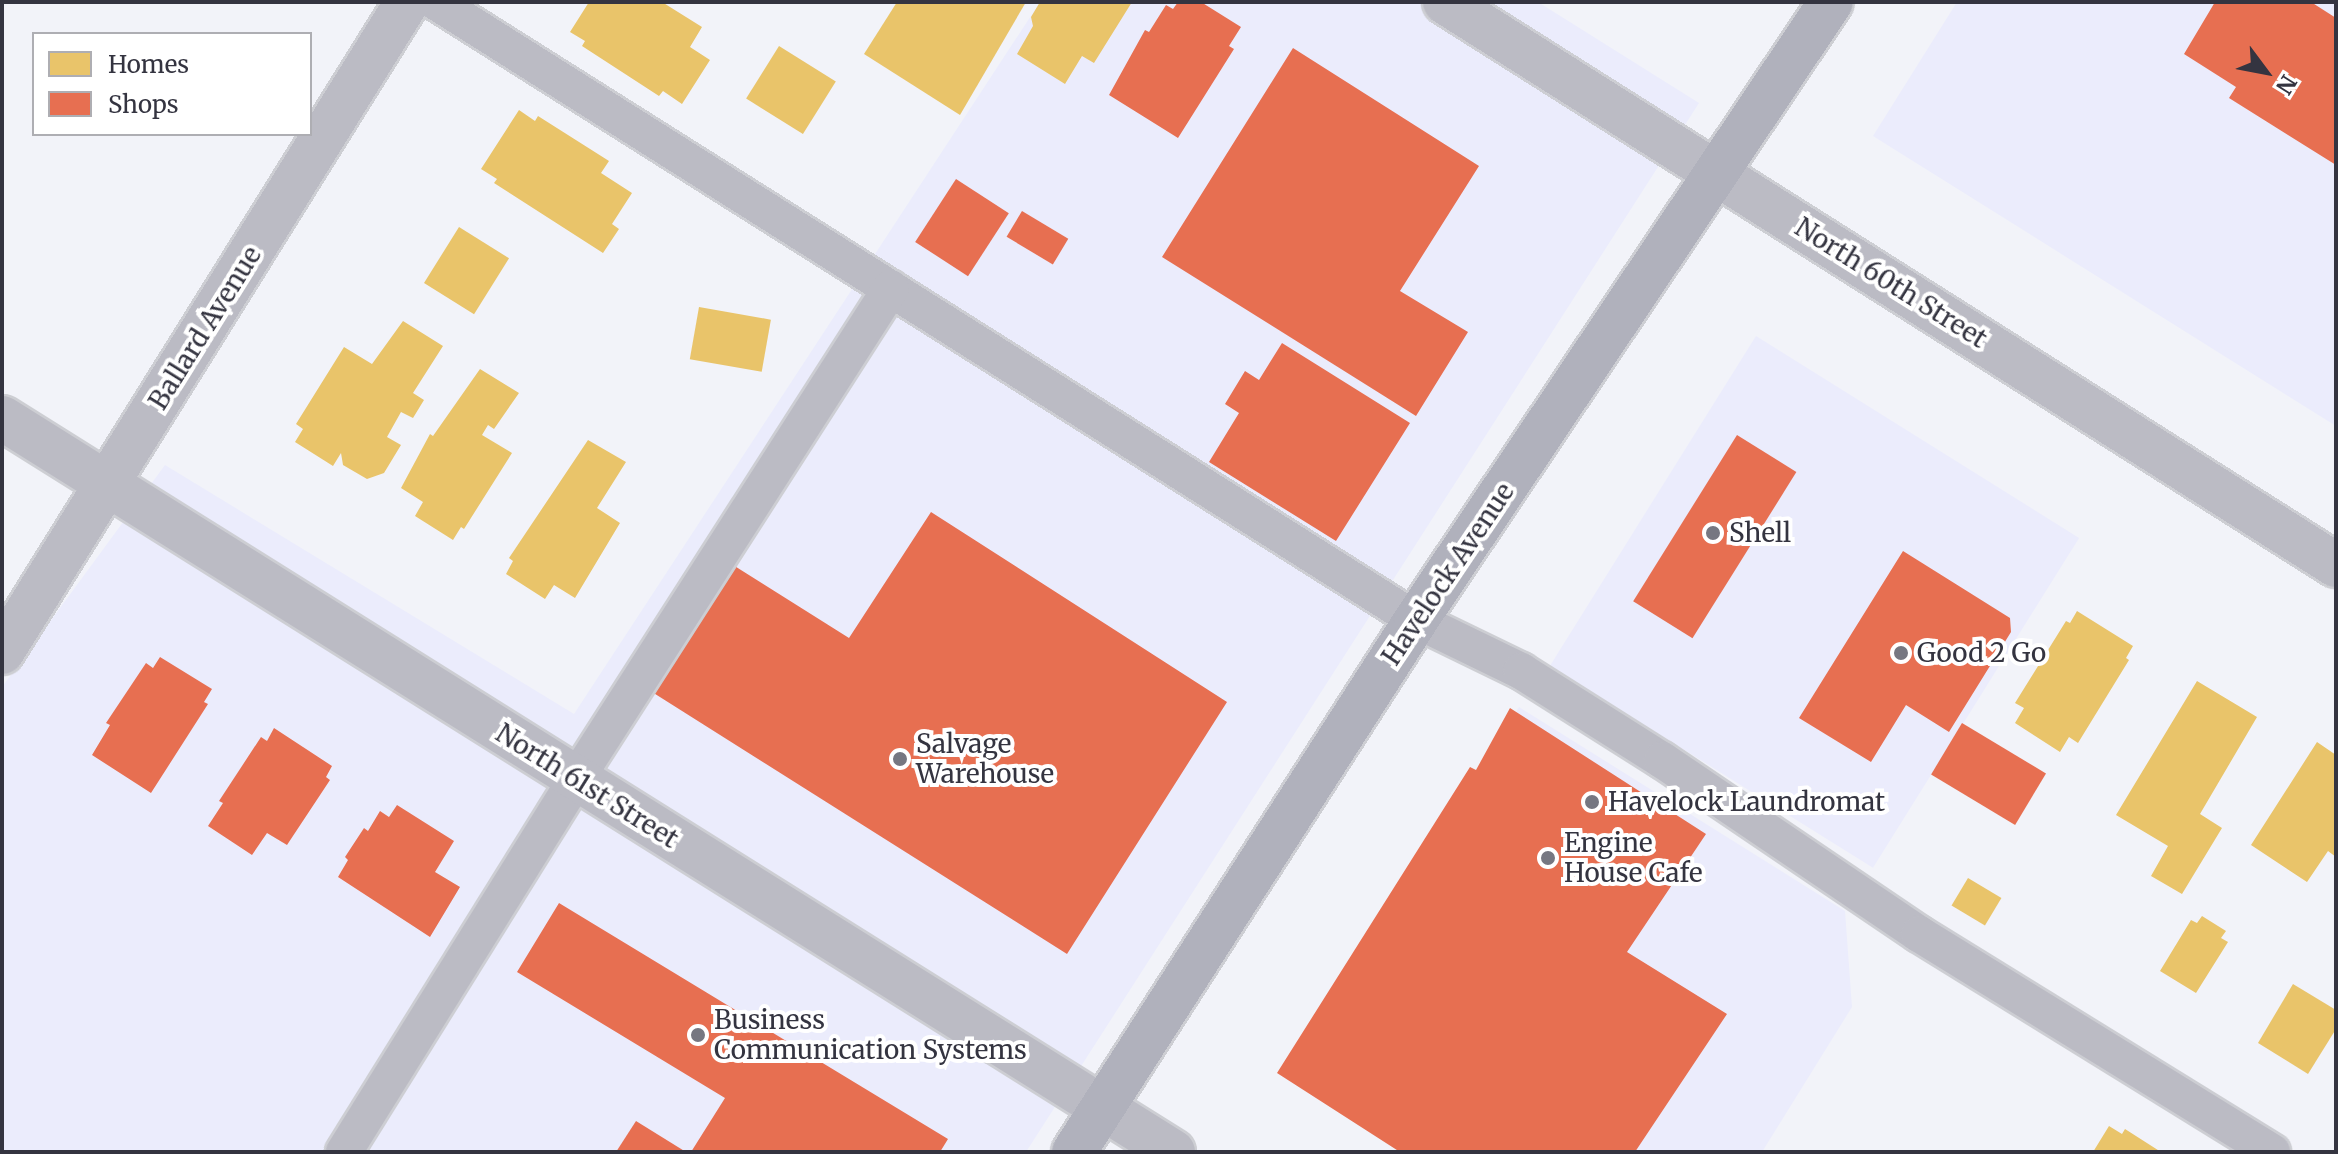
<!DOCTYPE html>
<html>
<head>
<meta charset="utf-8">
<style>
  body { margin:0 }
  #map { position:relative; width:2338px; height:1154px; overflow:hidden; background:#f2f3f9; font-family:Merriweather,serif }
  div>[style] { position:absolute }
  .built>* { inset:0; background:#ebecfc; transform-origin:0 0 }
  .homes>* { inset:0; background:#e9c46a; transform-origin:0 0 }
  .shops>* { inset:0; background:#e76f51; transform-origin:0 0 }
  .roads { filter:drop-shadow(2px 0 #cdced3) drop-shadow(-2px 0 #cdced3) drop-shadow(0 2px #cdced3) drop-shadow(0 -2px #cdced3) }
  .lane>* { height:36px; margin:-18px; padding:0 18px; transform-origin:18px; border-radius:18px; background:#bbbbc4 }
  .street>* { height:44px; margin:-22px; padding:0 22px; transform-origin:22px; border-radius:22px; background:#bbbbc4 }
  .secondary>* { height:44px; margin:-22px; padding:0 22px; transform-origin:22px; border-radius:22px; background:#b0b1bc }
  .dots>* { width:22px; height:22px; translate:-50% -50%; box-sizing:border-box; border:4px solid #fff; border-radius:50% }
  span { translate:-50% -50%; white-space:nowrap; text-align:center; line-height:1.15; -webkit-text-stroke:8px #fff; paint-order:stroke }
  .street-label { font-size:26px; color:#343440 }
  .poi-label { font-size:26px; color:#343440 }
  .left { translate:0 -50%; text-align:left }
  .frame { position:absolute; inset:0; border:4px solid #343440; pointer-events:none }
  .legend { position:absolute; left:32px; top:32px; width:280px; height:104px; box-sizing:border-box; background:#fff; border:2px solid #aeaeb3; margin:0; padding:10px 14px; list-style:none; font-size:24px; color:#343440 }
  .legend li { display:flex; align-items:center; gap:16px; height:40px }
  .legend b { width:40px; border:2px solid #aeaeb3 }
  .north { position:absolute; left:2226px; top:32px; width:80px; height:80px; -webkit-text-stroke:6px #fff; paint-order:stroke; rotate:122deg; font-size:22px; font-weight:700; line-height:32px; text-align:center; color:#343440 }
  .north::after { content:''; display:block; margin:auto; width:28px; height:36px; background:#343440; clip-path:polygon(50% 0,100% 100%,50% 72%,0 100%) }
</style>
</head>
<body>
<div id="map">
  <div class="built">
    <div style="clip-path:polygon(1040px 2px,1538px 2px,1699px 103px,1026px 1152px,2px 1152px,2px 687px,165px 465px,574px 714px)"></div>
    <div style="clip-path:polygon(1957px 2px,2336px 2px,2336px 426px,1873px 136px)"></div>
    <div style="left:1756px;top:336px;width:381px;height:389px;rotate:32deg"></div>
    <div style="clip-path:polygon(1519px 707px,1845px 911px,1852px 1007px,1762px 1152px,1417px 1152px,1290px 1073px)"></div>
  </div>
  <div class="homes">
    <div style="clip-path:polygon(589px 2px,662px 2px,702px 27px,690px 47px,710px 60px,682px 104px,663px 91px,659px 96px,582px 46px,585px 41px,570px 32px)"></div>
    <div style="clip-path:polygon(897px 2px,1026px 2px,960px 115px,864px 54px)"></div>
    <div style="clip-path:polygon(1040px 2px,1132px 2px,1094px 63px,1082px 56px,1065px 84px,1017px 54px,1033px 26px,1031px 17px)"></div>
    <div style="left:779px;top:46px;width:67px;height:62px;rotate:32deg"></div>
    <div style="clip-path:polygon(519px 110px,535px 121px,538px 116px,609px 161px,601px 173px,632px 193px,612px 224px,619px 229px,603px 253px,494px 183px,497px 179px,481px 169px)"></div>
    <div style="left:459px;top:227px;width:59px;height:66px;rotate:32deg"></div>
    <div style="left:699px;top:307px;width:73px;height:53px;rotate:10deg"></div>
    <div style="clip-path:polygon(403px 321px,443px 346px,413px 393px,424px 400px,413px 418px,401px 412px,387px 437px,401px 445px,384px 473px,367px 479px,343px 465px,341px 453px,333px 466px,295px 442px,303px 429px,296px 424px,344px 347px,372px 364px)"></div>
    <div style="clip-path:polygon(480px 369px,519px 393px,494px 429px,488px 425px,482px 435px,512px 453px,464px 529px,461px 527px,453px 540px,415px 516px,423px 502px,401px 488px,430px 434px,433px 436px)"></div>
    <div style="clip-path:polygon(588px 440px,626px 462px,597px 508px,620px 523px,575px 598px,554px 585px,545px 599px,506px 574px,513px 561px,509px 558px)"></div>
    <div style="clip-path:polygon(2077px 611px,2133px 646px,2126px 658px,2129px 660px,2078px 743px,2069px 737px,2060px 752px,2015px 723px,2024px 708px,2015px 703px,2066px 621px,2070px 623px)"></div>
    <div style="clip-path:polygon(2197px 681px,2257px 717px,2200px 814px,2222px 828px,2182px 894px,2151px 876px,2168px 846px,2116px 815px)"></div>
    <div style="clip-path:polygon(2317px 742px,2336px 755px,2336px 857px,2328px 851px,2307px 882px,2251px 845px)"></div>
    <div style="left:1968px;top:878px;width:39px;height:32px;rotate:31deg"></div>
    <div style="clip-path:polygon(2202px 916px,2226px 931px,2221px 938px,2228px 942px,2196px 993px,2160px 971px,2191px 920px,2197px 923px)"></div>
    <div style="clip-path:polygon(2293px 984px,2336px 1010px,2336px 1029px,2308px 1074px,2258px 1043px)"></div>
    <div style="clip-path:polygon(2109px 1126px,2122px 1134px,2125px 1129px,2161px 1152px,2093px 1152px)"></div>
  </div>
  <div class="shops">
    <div style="clip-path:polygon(1178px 2px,1201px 2px,1241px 27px,1229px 46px,1234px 49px,1178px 138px,1109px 95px,1145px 30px,1149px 32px,1166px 5px,1173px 9px)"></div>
    <div style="clip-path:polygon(2215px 2px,2311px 2px,2336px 18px,2336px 165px,2229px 98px,2236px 87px,2184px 54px)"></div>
    <div style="clip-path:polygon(1293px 48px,1479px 166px,1400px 291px,1468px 332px,1416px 416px,1162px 257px)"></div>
    <div style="left:956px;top:179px;width:63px;height:75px;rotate:33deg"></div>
    <div style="left:1022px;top:211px;width:54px;height:30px;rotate:31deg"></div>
    <div style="clip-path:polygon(1282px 343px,1410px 423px,1336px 541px,1209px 462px,1239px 413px,1225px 404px,1245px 371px,1259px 380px)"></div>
    <div style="left:1737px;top:435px;width:70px;height:196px;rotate:32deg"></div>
    <div style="clip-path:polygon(931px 512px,1227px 702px,1067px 954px,652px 692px,733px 565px,849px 638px)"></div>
    <div style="clip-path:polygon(1903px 551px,2010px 618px,2011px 632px,1949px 732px,1906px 705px,1871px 762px,1799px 718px)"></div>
    <div style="clip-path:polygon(160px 657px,212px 689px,204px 702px,208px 704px,151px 793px,92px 755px,110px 725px,106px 723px,146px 663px,153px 668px)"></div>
    <div style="clip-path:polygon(1510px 708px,1706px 834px,1627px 952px,1727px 1014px,1635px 1152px,1400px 1152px,1277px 1073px,1470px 767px,1476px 770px)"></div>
    <div style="left:1962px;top:723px;width:98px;height:60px;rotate:31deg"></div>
    <div style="clip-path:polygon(274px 728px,332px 766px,326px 777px,330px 780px,287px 845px,267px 833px,252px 855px,208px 826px,223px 803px,219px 801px,261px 737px,267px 741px)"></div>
    <div style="clip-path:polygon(397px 805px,454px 841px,435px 872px,460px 887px,430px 937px,338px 877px,348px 860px,345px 857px,364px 828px,368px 831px,380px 811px,389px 817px)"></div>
    <div style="clip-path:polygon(559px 903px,948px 1139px,940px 1152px,691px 1152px,725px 1098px,517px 972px)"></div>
    <div style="clip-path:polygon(636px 1121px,686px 1152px,616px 1152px)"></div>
  </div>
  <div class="roads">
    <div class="lane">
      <div style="left:436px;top:2px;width:1159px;rotate:32.24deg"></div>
      <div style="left:1416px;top:620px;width:117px;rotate:25.9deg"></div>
      <div style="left:1521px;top:671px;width:167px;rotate:32.3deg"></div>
      <div style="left:1662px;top:760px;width:310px;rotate:34.1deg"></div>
      <div style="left:1919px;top:934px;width:415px;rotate:31.7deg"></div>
      <div style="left:344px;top:1152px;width:439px;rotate:-58.1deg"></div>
      <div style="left:576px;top:779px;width:583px;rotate:-57.32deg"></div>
    </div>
    <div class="street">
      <div style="left:1445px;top:2px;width:1054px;rotate:32.29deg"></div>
      <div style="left:2px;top:418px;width:1382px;rotate:32.08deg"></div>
      <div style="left:2px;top:652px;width:766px;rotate:-58.07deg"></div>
    </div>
    <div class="secondary">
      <div style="left:1074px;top:1152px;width:632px;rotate:-57.26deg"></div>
      <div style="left:1416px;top:620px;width:744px;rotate:-56.12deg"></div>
    </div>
  </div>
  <div class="dots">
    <div style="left:1713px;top:533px;background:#767781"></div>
    <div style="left:1901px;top:653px;background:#767781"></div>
    <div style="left:900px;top:759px;background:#767781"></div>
    <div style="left:1592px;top:802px;background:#767781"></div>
    <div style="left:1548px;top:858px;background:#767781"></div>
    <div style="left:698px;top:1035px;background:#767781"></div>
  </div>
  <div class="street-label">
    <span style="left:1891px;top:283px;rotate:32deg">North 60th Street</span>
    <span style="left:205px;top:328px;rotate:-58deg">Ballard Avenue</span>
    <span style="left:1448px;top:574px;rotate:-56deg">Havelock Avenue</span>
    <span style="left:587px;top:786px;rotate:32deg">North 61st Street</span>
  </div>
  <div class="poi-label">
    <span class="left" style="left:1729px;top:533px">Shell</span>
    <span class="left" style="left:1917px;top:653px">Good 2 Go</span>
    <span class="left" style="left:916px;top:759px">Salvage<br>Warehouse</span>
    <span class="left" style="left:1608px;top:802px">Havelock Laundromat</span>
    <span class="left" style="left:1564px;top:858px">Engine<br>House Cafe</span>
    <span class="left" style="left:714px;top:1035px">Business<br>Communication Systems</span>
  </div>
  <div class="frame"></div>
  <ul class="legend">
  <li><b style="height:22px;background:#e9c46a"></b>Homes</li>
  <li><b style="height:22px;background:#e76f51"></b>Shops</li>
  </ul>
  <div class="north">N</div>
</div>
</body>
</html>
